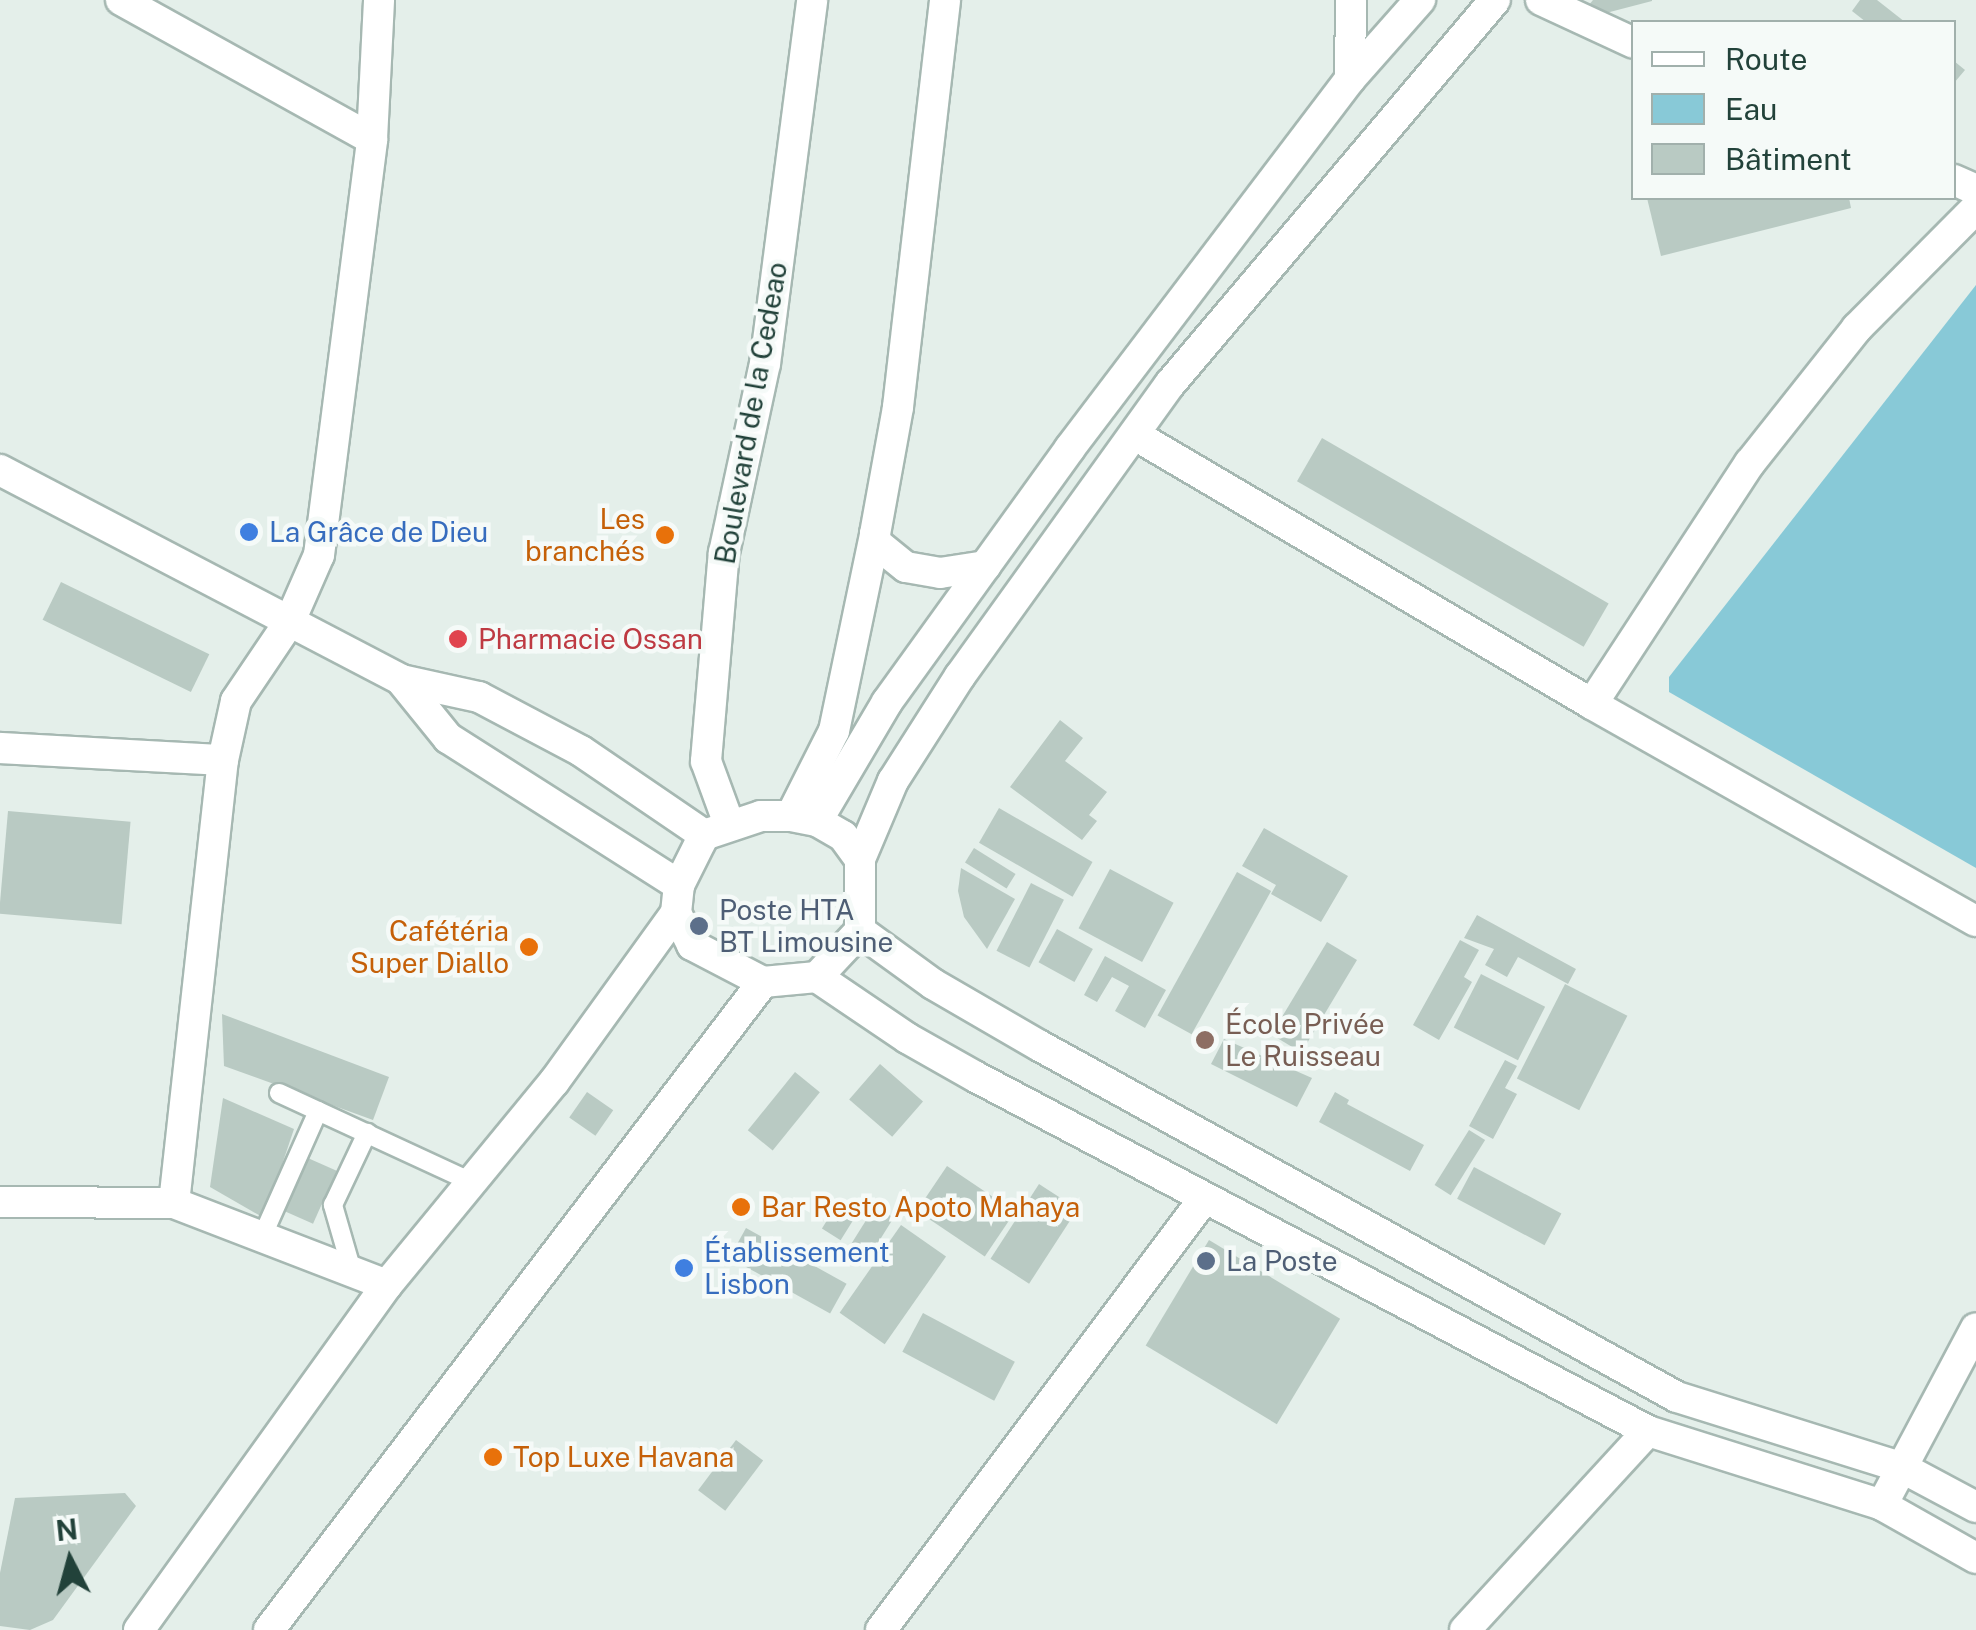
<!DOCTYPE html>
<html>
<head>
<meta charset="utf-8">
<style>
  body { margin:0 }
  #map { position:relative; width:1976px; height:1630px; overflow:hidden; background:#e4efea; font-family:"Public Sans",sans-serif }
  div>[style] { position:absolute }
  .water>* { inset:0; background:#88c9d7 }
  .building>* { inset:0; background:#b9cac3; transform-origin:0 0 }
  .roads { filter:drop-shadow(2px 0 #a6b8b2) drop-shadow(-2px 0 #a6b8b2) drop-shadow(0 2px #a6b8b2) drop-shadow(0 -2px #a6b8b2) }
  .lane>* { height:18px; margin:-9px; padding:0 9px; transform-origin:9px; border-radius:9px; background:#fff }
  .street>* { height:30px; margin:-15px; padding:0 15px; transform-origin:15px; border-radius:15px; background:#fff }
  .secondary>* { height:30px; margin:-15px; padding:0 15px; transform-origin:15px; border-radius:15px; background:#fff }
  .dots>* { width:28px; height:28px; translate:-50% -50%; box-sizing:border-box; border:5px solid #f5faf8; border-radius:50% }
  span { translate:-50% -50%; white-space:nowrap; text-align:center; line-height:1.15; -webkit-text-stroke:9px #f5faf8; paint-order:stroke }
  .street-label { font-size:28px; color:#22423a }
  .food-label { font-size:28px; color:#c56008 }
  .right { translate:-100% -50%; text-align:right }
  .left { translate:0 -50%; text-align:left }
  .shop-label { font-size:28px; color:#366cbe }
  .health-label { font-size:28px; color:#be3a42 }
  .service-label { font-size:28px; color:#4e5e75 }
  .education-label { font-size:28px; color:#785e54 }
  .legend { position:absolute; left:1631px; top:20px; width:325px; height:180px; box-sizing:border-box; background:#f5faf8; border:2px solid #a1b0ac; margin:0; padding:12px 18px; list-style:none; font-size:30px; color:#22423a }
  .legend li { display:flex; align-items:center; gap:20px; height:50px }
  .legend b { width:50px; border:2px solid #a1b0ac }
  .north { position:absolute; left:20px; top:1510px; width:100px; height:100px; -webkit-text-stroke:8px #f5faf8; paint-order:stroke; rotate:354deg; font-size:28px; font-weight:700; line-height:40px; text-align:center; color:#22423a }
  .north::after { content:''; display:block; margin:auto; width:35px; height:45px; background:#22423a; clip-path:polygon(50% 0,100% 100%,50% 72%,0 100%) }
</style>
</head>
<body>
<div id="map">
  <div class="water">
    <div style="clip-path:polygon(1976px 285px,1976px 868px,1669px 692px,1669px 677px)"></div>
  </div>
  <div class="building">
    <div style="clip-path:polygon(1593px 0,1652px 0,1652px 1px,1583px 19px,1580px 16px)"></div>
    <div style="clip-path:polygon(1860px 0,1877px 0,1905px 22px,1866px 22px,1852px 11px)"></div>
    <div style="clip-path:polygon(1954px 61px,1965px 70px,1954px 83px)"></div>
    <div style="clip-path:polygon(1647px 198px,1849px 198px,1851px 208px,1661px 256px)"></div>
    <div style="left:1322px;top:438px;width:331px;height:50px;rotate:30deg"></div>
    <div style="left:61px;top:582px;width:165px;height:42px;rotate:26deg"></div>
    <div style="clip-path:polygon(1060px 720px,1083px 738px,1065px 761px,1107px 792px,1089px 815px,1097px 821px,1082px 840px,1010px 787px)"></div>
    <div style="left:999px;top:808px;width:108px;height:40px;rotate:30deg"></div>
    <div style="left:8px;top:811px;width:123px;height:103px;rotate:5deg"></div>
    <div style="clip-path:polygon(1264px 828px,1348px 876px,1321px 922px,1271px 894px,1276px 885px,1242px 866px)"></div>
    <div style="left:974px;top:848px;width:49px;height:17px;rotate:32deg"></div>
    <div style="clip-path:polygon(961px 868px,1015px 899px,987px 949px,964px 917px,958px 891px)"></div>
    <div style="left:1110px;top:869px;width:72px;height:67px;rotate:28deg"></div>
    <div style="left:1237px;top:872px;width:39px;height:164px;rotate:29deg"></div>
    <div style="left:1031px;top:883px;width:37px;height:76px;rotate:27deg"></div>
    <div style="clip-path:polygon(1477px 915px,1576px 969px,1568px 984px,1518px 957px,1507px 977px,1485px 965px,1494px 949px,1464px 938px)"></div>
    <div style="left:1057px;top:929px;width:41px;height:38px;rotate:29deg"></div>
    <div style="clip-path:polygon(1460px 940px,1479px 950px,1464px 977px,1472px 982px,1439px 1040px,1413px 1025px)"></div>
    <div style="left:1327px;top:942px;width:35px;height:108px;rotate:31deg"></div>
    <div style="clip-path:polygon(1105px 956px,1166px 990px,1145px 1028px,1115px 1011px,1129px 986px,1112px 977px,1097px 1002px,1084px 995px)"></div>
    <div style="left:1481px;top:974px;width:72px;height:60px;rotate:27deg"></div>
    <div style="left:1565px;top:984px;width:70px;height:106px;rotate:27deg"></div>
    <div style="clip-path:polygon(222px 1014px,389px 1077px,373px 1120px,224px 1066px)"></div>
    <div style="clip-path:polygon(1224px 1039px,1312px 1078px,1297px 1107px,1211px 1064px)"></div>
    <div style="clip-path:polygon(1505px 1060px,1517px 1066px,1505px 1088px,1517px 1094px,1493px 1139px,1469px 1126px)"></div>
    <div style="left:880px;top:1064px;width:57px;height:47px;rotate:41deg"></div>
    <div style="left:795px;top:1072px;width:32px;height:75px;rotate:39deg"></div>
    <div style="left:587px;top:1092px;width:32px;height:31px;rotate:35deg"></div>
    <div style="clip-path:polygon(1335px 1092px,1349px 1100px,1347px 1104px,1424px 1145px,1410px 1171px,1319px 1122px)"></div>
    <div style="clip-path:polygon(223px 1098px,294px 1129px,264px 1218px,210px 1187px)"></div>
    <div style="left:1469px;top:1130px;width:19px;height:65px;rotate:32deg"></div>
    <div style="left:301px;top:1155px;width:39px;height:58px;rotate:24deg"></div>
    <div style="left:947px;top:1166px;width:82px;height:54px;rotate:34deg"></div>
    <div style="left:1474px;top:1167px;width:99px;height:36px;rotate:28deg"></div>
    <div style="left:1039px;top:1184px;width:46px;height:89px;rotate:33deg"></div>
    <div style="left:841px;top:1198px;width:22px;height:36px;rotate:32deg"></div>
    <div style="left:875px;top:1206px;width:22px;height:47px;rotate:32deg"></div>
    <div style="left:901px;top:1225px;width:55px;height:107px;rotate:35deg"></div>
    <div style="left:746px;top:1228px;width:115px;height:34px;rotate:29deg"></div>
    <div style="left:1209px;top:1240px;width:153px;height:123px;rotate:31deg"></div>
    <div style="left:923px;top:1313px;width:104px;height:44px;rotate:28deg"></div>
    <div style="left:736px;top:1440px;width:34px;height:63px;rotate:37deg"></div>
    <div style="clip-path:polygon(125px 1493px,136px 1506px,53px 1620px,30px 1630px,0 1626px,0 1573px,15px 1498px)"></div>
  </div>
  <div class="roads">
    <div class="lane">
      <div style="left:279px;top:1093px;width:213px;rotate:24.8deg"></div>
      <div style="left:262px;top:1237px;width:138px;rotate:-66deg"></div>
      <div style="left:352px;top:1271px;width:69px;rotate:-106.1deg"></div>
      <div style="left:333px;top:1205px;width:80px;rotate:-64.7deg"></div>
    </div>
    <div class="street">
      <div style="left:121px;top:0;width:287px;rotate:29deg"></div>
      <div style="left:1541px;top:0;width:102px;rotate:24.8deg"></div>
      <div style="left:1350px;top:79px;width:79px;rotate:-89.3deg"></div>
      <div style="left:1954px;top:180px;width:24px;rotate:24deg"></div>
      <div style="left:1135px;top:435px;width:530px;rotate:30.48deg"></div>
      <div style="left:1592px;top:704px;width:441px;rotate:29.5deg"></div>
      <div style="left:0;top:470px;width:453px;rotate:27.6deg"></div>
      <div style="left:401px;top:680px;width:80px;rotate:12.3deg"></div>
      <div style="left:479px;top:697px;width:115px;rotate:27.9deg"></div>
      <div style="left:581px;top:751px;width:149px;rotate:34.3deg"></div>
      <div style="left:401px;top:680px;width:75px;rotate:51deg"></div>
      <div style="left:448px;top:738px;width:274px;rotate:32.5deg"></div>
      <div style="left:1592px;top:704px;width:288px;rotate:-56.8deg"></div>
      <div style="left:1750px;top:463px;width:172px;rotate:-51.6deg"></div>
      <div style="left:1857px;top:328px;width:169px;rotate:-45.2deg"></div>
      <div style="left:0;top:748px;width:223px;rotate:3.1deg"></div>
      <div style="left:0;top:1202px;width:174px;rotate:0.3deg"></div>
      <div style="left:174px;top:1203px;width:228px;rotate:21.1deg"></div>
      <div style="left:174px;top:1203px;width:446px;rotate:-83.7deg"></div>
      <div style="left:223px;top:760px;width:60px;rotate:-77.6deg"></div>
      <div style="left:236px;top:701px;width:97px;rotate:-56deg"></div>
      <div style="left:290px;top:621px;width:72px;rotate:-66.3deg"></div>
      <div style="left:319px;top:555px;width:419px;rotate:-82.7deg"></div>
      <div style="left:372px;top:139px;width:139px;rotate:-87.1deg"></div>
      <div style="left:1882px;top:1505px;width:200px;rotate:-62deg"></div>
      <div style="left:881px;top:1630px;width:537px;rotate:-53.17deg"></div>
      <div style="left:1465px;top:1630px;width:270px;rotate:-47.4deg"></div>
    </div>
    <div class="secondary">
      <div style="left:875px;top:534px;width:9px;rotate:84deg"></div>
      <div style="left:876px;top:543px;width:38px;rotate:39deg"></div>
      <div style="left:906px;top:567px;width:35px;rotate:10deg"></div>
      <div style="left:940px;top:573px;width:46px;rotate:-8.8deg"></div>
      <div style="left:791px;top:816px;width:95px;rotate:-63.2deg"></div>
      <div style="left:834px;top:731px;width:201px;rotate:-78.2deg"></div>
      <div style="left:875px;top:534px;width:129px;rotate:-79.7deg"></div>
      <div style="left:898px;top:407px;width:410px;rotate:-83.4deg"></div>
      <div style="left:817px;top:821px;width:138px;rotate:-59.5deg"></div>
      <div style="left:887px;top:702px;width:313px;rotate:-54.2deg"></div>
      <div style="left:1070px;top:448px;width:463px;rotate:-52.8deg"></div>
      <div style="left:1350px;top:79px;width:106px;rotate:-48.5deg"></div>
      <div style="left:729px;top:824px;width:67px;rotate:-110.1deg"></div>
      <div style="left:706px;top:761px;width:209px;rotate:-85.1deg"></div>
      <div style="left:724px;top:553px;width:193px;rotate:-77.8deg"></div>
      <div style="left:765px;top:364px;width:367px;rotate:-82.6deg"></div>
      <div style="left:676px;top:913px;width:36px;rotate:63deg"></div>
      <div style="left:692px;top:945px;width:80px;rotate:27.5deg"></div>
      <div style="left:763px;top:982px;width:54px;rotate:-5.3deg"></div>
      <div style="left:817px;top:977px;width:63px;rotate:-46.9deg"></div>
      <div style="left:860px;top:931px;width:72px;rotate:-90deg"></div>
      <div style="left:860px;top:859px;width:85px;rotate:-67.1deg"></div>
      <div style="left:893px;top:781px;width:125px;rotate:-57.5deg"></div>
      <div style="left:960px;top:676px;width:360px;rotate:-54.3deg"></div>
      <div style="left:1170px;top:384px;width:503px;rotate:-49.76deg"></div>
      <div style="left:860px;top:931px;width:90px;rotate:36deg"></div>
      <div style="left:933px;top:984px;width:124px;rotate:30.1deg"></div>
      <div style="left:1040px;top:1046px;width:727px;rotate:28.86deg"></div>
      <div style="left:1677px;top:1397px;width:235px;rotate:17.4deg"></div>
      <div style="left:1901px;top:1467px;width:85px;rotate:28.1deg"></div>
      <div style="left:817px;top:977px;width:109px;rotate:34.1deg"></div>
      <div style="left:907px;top:1038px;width:79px;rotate:29.5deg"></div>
      <div style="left:976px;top:1077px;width:760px;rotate:27.78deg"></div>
      <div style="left:1648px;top:1431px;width:245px;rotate:17.5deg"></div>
      <div style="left:1882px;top:1505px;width:108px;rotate:29.4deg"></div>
      <div style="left:139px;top:1630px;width:425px;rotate:-54.3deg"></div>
      <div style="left:387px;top:1285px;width:263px;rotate:-50.6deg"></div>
      <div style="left:554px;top:1082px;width:208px;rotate:-54.2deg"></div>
      <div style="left:676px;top:913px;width:28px;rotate:-84deg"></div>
      <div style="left:679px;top:885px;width:56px;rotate:-63.4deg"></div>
      <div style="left:704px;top:835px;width:60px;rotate:-18.4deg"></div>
      <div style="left:761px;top:816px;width:30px"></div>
      <div style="left:791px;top:816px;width:26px;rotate:11deg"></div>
      <div style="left:817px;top:821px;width:30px;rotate:30deg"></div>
      <div style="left:843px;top:836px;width:29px;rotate:54deg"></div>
      <div style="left:269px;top:1630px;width:815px;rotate:-52.68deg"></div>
    </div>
  </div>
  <div class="dots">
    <div style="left:249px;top:532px;background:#3f7fe0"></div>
    <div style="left:665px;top:535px;background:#e8710a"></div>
    <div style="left:458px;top:639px;background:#e0444e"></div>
    <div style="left:699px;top:926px;background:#5c6f8a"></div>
    <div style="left:529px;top:947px;background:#e8710a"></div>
    <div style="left:1205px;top:1040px;background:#8d6e63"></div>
    <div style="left:741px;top:1207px;background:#e8710a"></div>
    <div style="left:1206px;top:1261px;background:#5c6f8a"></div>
    <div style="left:684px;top:1268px;background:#3f7fe0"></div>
    <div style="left:493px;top:1457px;background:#e8710a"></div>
  </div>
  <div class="street-label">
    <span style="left:751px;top:413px;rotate:-80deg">Boulevard de la Cedeao</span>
  </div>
  <div class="food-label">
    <span class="right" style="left:645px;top:535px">Les<br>branchés</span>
    <span class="right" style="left:509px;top:947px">Cafétéria<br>Super Diallo</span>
    <span class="left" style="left:761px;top:1207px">Bar Resto Apoto Mahaya</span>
    <span class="left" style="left:513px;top:1457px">Top Luxe Havana</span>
  </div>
  <div class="shop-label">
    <span class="left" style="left:269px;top:532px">La Grâce de Dieu</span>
    <span class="left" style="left:704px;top:1268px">Établissement<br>Lisbon</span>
  </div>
  <div class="health-label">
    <span class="left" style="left:478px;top:639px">Pharmacie Ossan</span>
  </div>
  <div class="service-label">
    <span class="left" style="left:719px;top:926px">Poste HTA<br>BT Limousine</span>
    <span class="left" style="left:1226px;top:1261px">La Poste</span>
  </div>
  <div class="education-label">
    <span class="left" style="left:1225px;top:1040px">École Privée<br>Le Ruisseau</span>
  </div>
  <ul class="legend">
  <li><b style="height:12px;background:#fff"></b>Route</li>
  <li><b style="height:28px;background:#88c9d7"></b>Eau</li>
  <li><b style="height:28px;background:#b9cac3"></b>Bâtiment</li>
  </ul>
  <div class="north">N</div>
</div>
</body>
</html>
